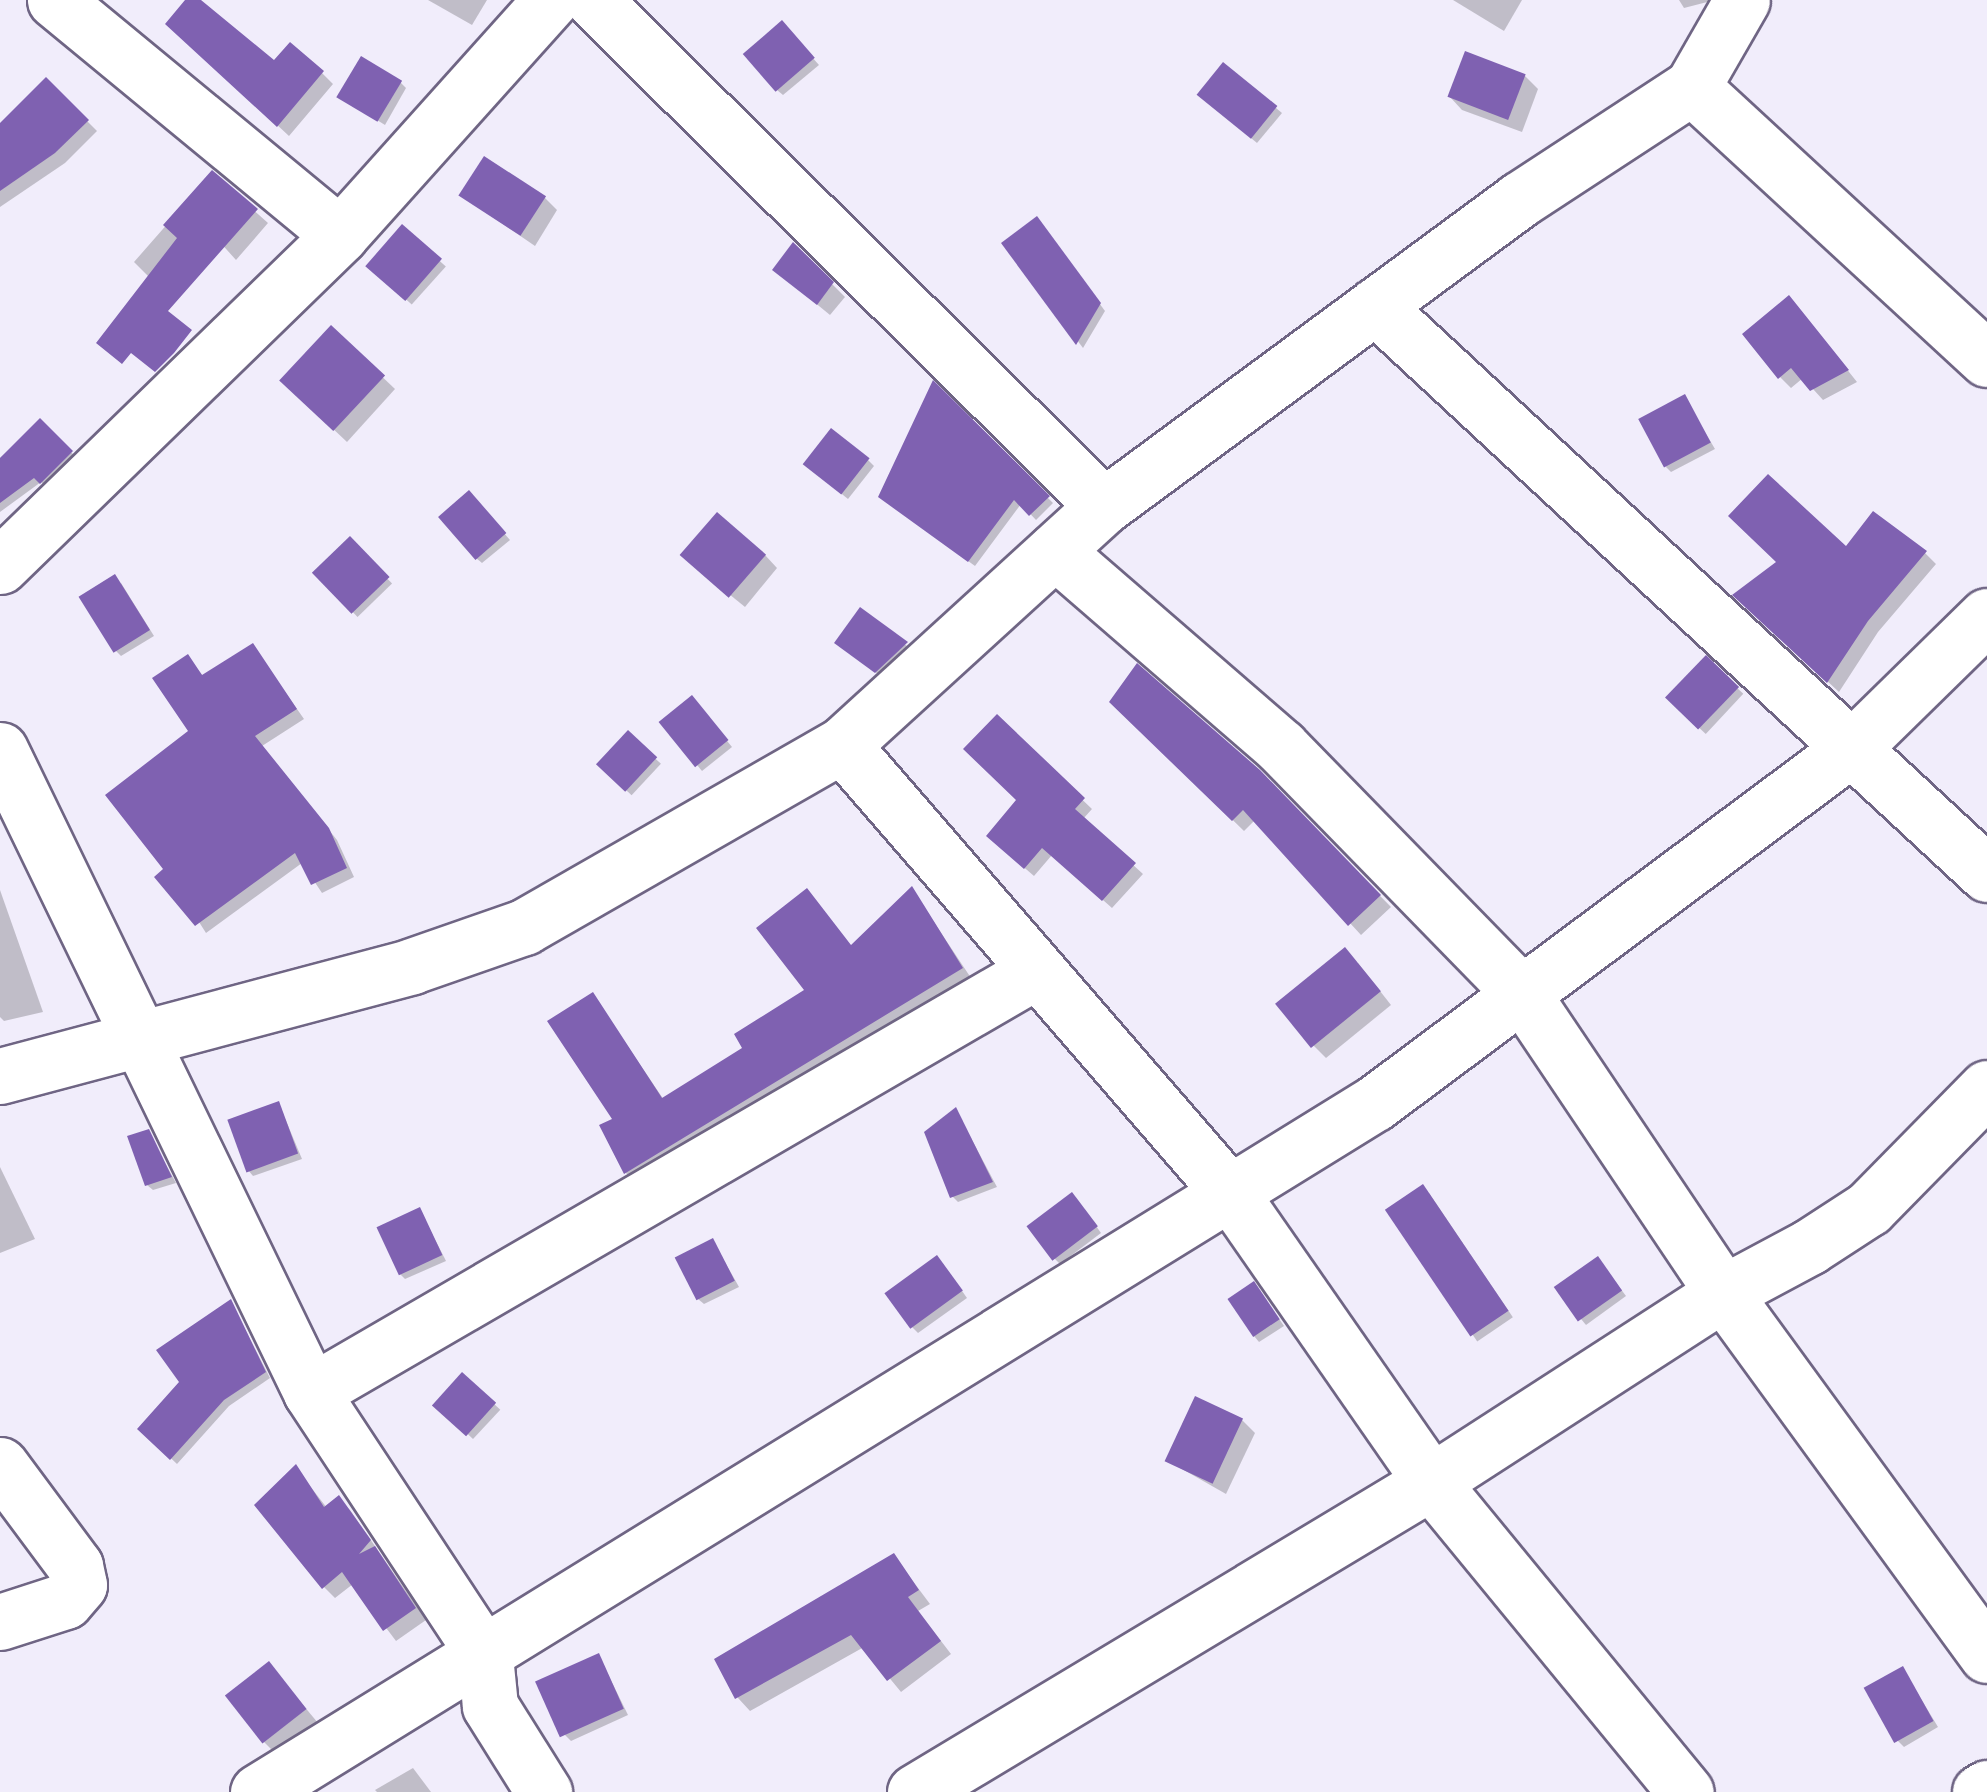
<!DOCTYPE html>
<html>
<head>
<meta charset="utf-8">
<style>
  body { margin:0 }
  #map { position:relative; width:1987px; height:1792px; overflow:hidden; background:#f1edfb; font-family:Mulish,sans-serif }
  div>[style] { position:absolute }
  .shadow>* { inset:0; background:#0003; transform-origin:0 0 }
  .building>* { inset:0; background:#7f61b1; transform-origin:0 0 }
  .roads { filter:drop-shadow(2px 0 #6f6584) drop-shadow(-2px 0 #6f6584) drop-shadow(0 2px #6f6584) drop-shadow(0 -2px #6f6584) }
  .street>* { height:55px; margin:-27.5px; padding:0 27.5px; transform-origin:27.5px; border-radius:27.5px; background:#fff }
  span { translate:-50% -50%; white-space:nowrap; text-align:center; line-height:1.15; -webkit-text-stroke:10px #fff; paint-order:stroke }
</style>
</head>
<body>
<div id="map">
  <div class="shadow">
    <div style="clip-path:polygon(188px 0,198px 0,274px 64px,322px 73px,333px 84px,289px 136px,180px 35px)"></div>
    <div style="clip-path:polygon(428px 0,487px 0,472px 25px)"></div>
    <div style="clip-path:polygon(1453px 0,1522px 0,1504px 31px)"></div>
    <div style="clip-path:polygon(1715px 0,1684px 8px,1679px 0)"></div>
    <div style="clip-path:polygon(787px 29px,819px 65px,783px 95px,777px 90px)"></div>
    <div style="clip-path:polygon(1525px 76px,1538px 89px,1522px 132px,1462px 110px,1450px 97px)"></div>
    <div style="clip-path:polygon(46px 80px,97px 131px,65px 163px,0 207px,0 142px)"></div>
    <div style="clip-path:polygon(401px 83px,406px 88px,385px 125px,340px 97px)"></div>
    <div style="clip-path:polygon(1205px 100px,1276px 108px,1282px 113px,1257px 143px)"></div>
    <div style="clip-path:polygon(212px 173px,268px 223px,236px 260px,218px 240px,151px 279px,134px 262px)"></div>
    <div style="clip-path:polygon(462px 196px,545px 198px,557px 210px,535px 246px)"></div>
    <div style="clip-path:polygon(1042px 225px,1105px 311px,1083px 348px,1004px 243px)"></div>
    <div style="left:402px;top:227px;width:59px;height:51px;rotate:42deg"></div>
    <div style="clip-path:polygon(794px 246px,845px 297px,830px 315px,775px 270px)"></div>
    <div style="clip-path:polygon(1799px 309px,1857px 382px,1823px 400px,1803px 378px,1791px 388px,1780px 377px)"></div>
    <div style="clip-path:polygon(331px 328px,395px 389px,347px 442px,295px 393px)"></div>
    <div style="clip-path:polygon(934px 385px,1053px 503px,1036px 520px,1021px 504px,975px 566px,887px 502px)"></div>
    <div style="clip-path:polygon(1684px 397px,1715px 449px,1671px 472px,1666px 467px)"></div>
    <div style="clip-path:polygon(40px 422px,77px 458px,47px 488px,41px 482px,0 512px,0 458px)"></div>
    <div style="clip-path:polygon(868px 460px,874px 466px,848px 499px,812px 470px)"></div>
    <div style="clip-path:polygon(474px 499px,510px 540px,482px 563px,476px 558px)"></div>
    <div style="left:349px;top:539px;width:62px;height:48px;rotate:46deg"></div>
    <div style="clip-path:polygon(1846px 550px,1925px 553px,1936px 564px,1878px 632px,1839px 692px,1746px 606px,1780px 562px)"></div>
    <div style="clip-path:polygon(765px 555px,777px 568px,745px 607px,697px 568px)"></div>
    <div style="clip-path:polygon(121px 583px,154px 636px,121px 656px,116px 651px)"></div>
    <div style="clip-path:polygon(861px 610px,912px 650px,882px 677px,843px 648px)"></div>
    <div style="clip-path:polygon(253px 646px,304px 719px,262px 746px,337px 840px,354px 877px,322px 893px,302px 863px,206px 933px,166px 870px,192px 732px,187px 657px,204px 677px)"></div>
    <div style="left:1706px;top:659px;width:51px;height:55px;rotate:43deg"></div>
    <div style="clip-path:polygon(1112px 702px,1258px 772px,1391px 907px,1361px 935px,1255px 820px,1244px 831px)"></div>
    <div style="clip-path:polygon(697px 704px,732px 747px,702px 771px,697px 765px)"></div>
    <div style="clip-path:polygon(997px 718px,1092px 809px,1083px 819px,1143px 874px,1112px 908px,1052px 855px,1034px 876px,998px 845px,1019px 800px)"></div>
    <div style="left:628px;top:733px;width:45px;height:43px;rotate:43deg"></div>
    <div style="clip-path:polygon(912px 889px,971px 978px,635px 1182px,626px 1173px,593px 995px,664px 1100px,745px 1048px)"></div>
    <div style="clip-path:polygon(0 890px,43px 1012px,4px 1021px,0 1017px)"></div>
    <div style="clip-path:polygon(1358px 963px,1391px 1005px,1326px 1058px,1313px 1045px)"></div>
    <div style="clip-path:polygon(279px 1104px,302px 1159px,253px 1176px,248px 1170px)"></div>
    <div style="clip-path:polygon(956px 1110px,997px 1187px,958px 1202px,952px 1196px)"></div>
    <div style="clip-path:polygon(148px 1132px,176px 1183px,153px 1190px,147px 1185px)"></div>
    <div style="clip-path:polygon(0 1167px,35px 1239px,0 1253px)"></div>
    <div style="left:1429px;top:1193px;width:150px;height:43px;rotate:56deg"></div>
    <div style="clip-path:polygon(1078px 1201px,1101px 1233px,1060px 1264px,1054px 1258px)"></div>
    <div style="clip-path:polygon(420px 1210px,446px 1261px,405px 1279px,399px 1273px)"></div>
    <div style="clip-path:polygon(713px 1241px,739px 1287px,704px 1304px,698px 1299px)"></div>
    <div style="clip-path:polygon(943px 1264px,967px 1298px,918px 1333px,912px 1327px)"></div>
    <div style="clip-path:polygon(1603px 1265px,1626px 1296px,1586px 1325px,1581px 1319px)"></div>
    <div style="clip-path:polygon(1259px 1290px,1284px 1326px,1259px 1342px,1254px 1336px)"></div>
    <div style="clip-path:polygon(231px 1302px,270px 1378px,229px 1406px,177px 1464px,140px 1429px,182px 1382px)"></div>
    <div style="left:463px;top:1375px;width:51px;height:40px;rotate:43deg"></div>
    <div style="clip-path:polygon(1242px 1420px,1255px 1433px,1226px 1494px,1168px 1461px)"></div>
    <div style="clip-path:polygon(296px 1468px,327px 1508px,339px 1499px,350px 1510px,426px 1620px,396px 1641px,353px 1584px,335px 1598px,324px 1587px)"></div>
    <div style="clip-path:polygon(894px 1556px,930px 1604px,918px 1611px,951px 1654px,901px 1692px,864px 1647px,750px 1711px,738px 1698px,718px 1660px)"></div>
    <div style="clip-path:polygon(599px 1656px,628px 1715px,571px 1741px,565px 1735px)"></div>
    <div style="clip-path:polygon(269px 1664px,318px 1723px,277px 1755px,264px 1742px)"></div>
    <div style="clip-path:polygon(1903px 1669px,1938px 1727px,1904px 1747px,1898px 1741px)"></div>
    <div style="clip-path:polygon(413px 1768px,431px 1792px,377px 1792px,375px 1790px)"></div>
  </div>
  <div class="building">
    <div style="clip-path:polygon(185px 0,201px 0,274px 60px,290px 42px,324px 71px,277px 127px,165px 24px)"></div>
    <div style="left:782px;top:20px;width:50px;height:52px;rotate:49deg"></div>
    <div style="left:1465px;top:51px;width:65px;height:49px;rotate:21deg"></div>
    <div style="left:361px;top:56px;width:48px;height:48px;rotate:31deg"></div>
    <div style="left:1223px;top:62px;width:70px;height:42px;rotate:39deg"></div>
    <div style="clip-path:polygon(46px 77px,89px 120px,55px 153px,0 191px,0 123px)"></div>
    <div style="left:484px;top:156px;width:74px;height:47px;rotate:33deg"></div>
    <div style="clip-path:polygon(212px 170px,258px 209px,168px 311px,192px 330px,174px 353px,155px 372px,131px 353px,122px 364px,96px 343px,177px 238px,163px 225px)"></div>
    <div style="clip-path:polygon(1037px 216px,1101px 303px,1076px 345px,1001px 243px)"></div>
    <div style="left:402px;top:224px;width:53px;height:56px;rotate:41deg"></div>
    <div style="clip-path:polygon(793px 242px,834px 282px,817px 305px,772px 270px)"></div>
    <div style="clip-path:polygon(1789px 295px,1849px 370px,1810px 391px,1791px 368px,1778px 379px,1742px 334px)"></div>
    <div style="left:331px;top:325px;width:74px;height:76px;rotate:43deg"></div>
    <div style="clip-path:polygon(933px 380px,1050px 496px,1029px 516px,1014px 500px,968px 562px,878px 497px)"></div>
    <div style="left:1685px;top:394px;width:55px;height:53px;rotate:62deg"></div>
    <div style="clip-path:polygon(40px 418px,73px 451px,40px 484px,34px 478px,0 503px,0 458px)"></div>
    <div style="left:831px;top:428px;width:49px;height:46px;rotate:38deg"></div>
    <div style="clip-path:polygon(1768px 474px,1846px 546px,1873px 511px,1927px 551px,1868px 621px,1827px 683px,1732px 595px,1776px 562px,1728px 516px)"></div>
    <div style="left:469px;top:490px;width:57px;height:41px;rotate:49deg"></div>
    <div style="left:717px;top:512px;width:65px;height:57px;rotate:41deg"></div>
    <div style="left:350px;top:536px;width:57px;height:53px;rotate:46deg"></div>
    <div style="left:115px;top:574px;width:66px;height:43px;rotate:58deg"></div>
    <div style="clip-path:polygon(860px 607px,908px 642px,875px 673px,834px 643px)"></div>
    <div style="clip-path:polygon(253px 643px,297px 709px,255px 736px,329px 828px,347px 868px,311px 885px,295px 853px,195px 926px,154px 877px,163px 869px,105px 795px,188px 731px,152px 678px,188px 654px,202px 675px)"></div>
    <div style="left:1706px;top:655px;width:46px;height:59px;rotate:44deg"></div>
    <div style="clip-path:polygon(1137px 663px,1260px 770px,1381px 895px,1348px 926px,1243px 810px,1232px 821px,1109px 702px)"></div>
    <div style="left:692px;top:695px;width:58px;height:43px;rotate:51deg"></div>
    <div style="clip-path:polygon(997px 714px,1085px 798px,1075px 809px,1136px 863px,1102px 901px,1042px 848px,1024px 869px,986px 836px,1016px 800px,963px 749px)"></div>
    <div style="left:628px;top:730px;width:40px;height:47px;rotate:43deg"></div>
    <div style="clip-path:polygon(912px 886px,963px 968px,624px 1174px,599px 1125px,612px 1119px,547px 1021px,593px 992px,662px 1098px,742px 1048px,734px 1034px,804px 990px,756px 928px,807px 888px,851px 945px)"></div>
    <div style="left:1345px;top:947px;width:57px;height:90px;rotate:51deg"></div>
    <div style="left:279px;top:1101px;width:56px;height:55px;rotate:70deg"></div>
    <div style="clip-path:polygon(956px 1107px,993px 1182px,950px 1198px,924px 1132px)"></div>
    <div style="clip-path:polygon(149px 1129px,172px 1177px,145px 1186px,127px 1136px)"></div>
    <div style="left:1423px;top:1184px;width:153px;height:46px;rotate:56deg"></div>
    <div style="left:1072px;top:1192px;width:43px;height:57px;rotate:53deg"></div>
    <div style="left:420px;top:1207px;width:53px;height:48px;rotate:65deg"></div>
    <div style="left:713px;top:1238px;width:48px;height:43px;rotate:63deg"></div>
    <div style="left:937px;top:1255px;width:44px;height:65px;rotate:54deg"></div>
    <div style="left:1598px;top:1256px;width:42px;height:54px;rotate:55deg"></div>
    <div style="left:1254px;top:1281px;width:46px;height:32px;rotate:56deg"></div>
    <div style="clip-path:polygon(231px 1299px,266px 1372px,224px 1400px,170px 1460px,137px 1429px,179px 1382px,156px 1350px)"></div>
    <div style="left:462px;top:1372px;width:46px;height:45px;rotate:42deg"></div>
    <div style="left:1195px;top:1396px;width:53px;height:72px;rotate:25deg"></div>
    <div style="clip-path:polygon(296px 1464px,324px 1507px,339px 1495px,371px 1540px,359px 1554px,375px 1546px,416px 1608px,383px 1631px,342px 1572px,322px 1589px,254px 1505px)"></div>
    <div style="clip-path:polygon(894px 1553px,919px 1590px,908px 1597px,941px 1641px,887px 1681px,851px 1635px,735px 1699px,714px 1659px)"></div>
    <div style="left:599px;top:1653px;width:61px;height:70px;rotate:66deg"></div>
    <div style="left:269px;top:1661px;width:61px;height:56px;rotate:52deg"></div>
    <div style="left:1903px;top:1666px;width:63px;height:45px;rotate:61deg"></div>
  </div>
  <div class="roads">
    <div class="street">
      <div style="left:55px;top:0;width:369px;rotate:39.5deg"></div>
      <div style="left:593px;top:0;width:719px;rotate:44.72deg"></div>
      <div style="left:1692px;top:87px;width:401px;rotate:42.7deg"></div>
      <div style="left:1375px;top:306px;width:835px;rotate:42.86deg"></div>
      <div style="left:1055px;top:551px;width:299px;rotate:40.9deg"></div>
      <div style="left:1281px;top:747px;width:347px;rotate:45.7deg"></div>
      <div style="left:1523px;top:995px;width:359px;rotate:56.1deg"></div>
      <div style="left:1723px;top:1293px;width:448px;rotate:53.9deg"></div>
      <div style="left:0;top:566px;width:475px;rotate:-44.2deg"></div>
      <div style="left:340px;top:235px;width:316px;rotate:-48.1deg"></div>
      <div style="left:842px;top:745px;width:594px;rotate:49.1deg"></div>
      <div style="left:1231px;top:1194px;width:351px;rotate:55.2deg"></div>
      <div style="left:1431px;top:1482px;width:401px;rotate:50.6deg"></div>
      <div style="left:0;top:750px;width:713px;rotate:64.15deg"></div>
      <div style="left:311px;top:1392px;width:316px;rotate:56.6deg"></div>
      <div style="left:485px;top:1656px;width:50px;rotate:84.3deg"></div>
      <div style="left:490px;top:1706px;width:102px;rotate:57.9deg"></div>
      <div style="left:0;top:1076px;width:426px;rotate:-14.9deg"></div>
      <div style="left:412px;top:966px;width:119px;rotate:-19.2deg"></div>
      <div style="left:524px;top:927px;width:366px;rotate:-29.8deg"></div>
      <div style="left:842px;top:745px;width:355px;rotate:-42.4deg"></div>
      <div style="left:1104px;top:506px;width:516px;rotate:-36.4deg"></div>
      <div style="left:1519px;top:200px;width:207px;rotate:-33.2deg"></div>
      <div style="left:1692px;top:87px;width:100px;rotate:-60.1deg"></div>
      <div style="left:311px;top:1392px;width:838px;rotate:-30.14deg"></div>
      <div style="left:0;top:1465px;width:126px;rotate:53.4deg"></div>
      <div style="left:75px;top:1566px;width:19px;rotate:78deg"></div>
      <div style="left:79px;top:1585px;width:21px;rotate:131deg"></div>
      <div style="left:65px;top:1601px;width:68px;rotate:162.1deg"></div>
      <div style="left:258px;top:1792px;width:1312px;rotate:-31.67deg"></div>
      <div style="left:1375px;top:1103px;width:596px;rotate:-36.68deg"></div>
      <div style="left:1853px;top:747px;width:187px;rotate:-44.4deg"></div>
      <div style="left:915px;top:1792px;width:602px;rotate:-31deg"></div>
      <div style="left:1431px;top:1482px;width:348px;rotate:-32.9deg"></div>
      <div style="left:1723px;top:1293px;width:98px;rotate:-28.1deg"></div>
      <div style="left:1809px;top:1247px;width:72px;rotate:-33deg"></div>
      <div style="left:1869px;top:1208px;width:168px;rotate:-45.5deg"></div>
      <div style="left:1980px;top:1792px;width:8px;rotate:-30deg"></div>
    </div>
  </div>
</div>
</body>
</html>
